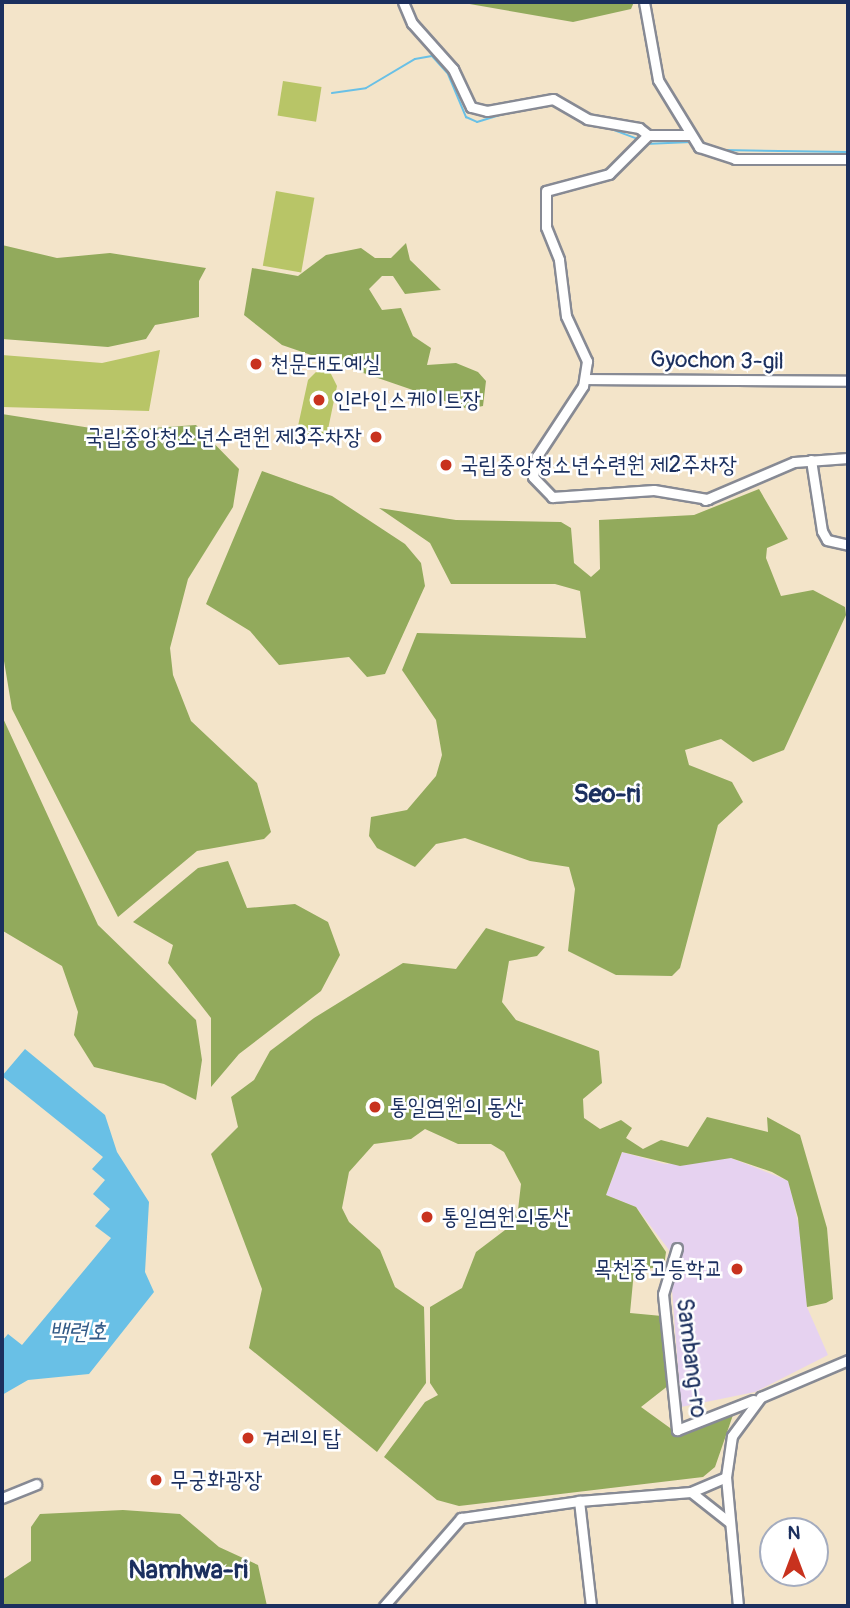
<!DOCTYPE html>
<html>
<head>
<meta charset="utf-8">
<style>
  body { margin:0 }
  #map { position:relative; width:850px; height:1608px; overflow:hidden; background:#f3e4c9; font-family:Pangolin,"Poor Story",sans-serif }
  div>[style] { position:absolute }
  .built>* { inset:0; background:#e6d2f0 }
  .green>* { inset:0; background:#b8c567; transform-origin:0 0 }
  .forest>* { inset:0; background:#92aa5c }
  .water>* { inset:0; background:#69c0e6 }
  .stream>* { height:2px; margin:-1px; padding:0 1px; transform-origin:1px; border-radius:1px; background:#69c0e6 }
  .roads { filter:drop-shadow(2px 0 #878a94) drop-shadow(-2px 0 #878a94) drop-shadow(0 2px #878a94) drop-shadow(0 -2px #878a94) }
  .minor>* { height:9px; margin:-4.5px; padding:0 4.5px; transform-origin:4.5px; border-radius:4.5px; background:#fff }
  .dots>* { width:19px; height:19px; translate:-50% -50%; box-sizing:border-box; border:4px solid #fff; border-radius:50% }
  span { translate:-50% -50%; white-space:nowrap; text-align:center; line-height:1.15; -webkit-text-stroke:5px #fff; paint-order:stroke }
  .street-label { font-size:23px; color:#1b2f5e }
  .poi-label { font-size:23px; color:#1b2f5e }
  .left { translate:0 -50%; text-align:left }
  .right { translate:-100% -50%; text-align:right }
  .water-label { font-size:24px; color:#325a87; font-style:italic }
  .quarter-label { font-size:26px; color:#1b2f5e; font-weight:700 }
  .frame { position:absolute; inset:0; border:4px solid #1b2f5e; pointer-events:none }
  .north { position:absolute; left:759px; top:1517px; width:70px; height:70px; box-sizing:border-box; background:#fff; border:2px solid #a4acbf; border-radius:50%; rotate:0deg; font-size:19px; font-weight:700; line-height:28px; text-align:center; color:#1b2f5e }
  .north::after { content:''; display:block; margin:auto; width:24px; height:32px; background:#c8321e; clip-path:polygon(50% 0,100% 100%,50% 72%,0 100%) }
</style>
</head>
<body>
<div id="map">
  <div class="built">
    <div style="clip-path:polygon(622px 1152px,665px 1164px,731px 1158px,789px 1181px,804px 1250px,807px 1307px,828px 1355px,755px 1392px,681px 1407px,669px 1250px,636px 1207px,606px 1195px)"></div>
  </div>
  <div class="green">
    <div style="left:283px;top:81px;width:39px;height:35px;rotate:9deg"></div>
    <div style="left:276px;top:191px;width:39px;height:76px;rotate:10deg"></div>
    <div style="clip-path:polygon(160px 350px,149px 411px,2px 407px,2px 355px,102px 363px)"></div>
    <div style="clip-path:polygon(316px 372px,330px 372px,337px 386px,327px 434px,311px 443px,298px 426px,308px 380px)"></div>
  </div>
  <div class="forest">
    <div style="clip-path:polygon(458px 2px,634px 2px,631px 9px,573px 22px)"></div>
    <div style="clip-path:polygon(406px 243px,410px 260px,441px 290px,405px 294px,393px 276px,382px 276px,369px 289px,382px 310px,401px 308px,413px 336px,431px 348px,427px 365px,456px 363px,478px 372px,486px 381px,483px 406px,468px 409px,282px 345px,244px 315px,252px 268px,298px 276px,326px 255px,361px 248px,375px 258px,391px 258px)"></div>
    <div style="clip-path:polygon(2px 245px,57px 258px,110px 253px,206px 268px,199px 281px,199px 317px,155px 325px,146px 339px,108px 347px,2px 339px)"></div>
    <div style="clip-path:polygon(2px 414px,110px 431px,196px 425px,239px 469px,233px 507px,188px 579px,170px 648px,173px 675px,191px 721px,257px 783px,271px 832px,264px 839px,197px 851px,118px 917px,12px 709px,2px 649px)"></div>
    <div style="clip-path:polygon(262px 471px,332px 496px,405px 544px,421px 563px,425px 586px,385px 674px,367px 677px,349px 657px,279px 665px,250px 631px,206px 604px)"></div>
    <div style="clip-path:polygon(759px 489px,788px 539px,767px 548px,766px 558px,781px 596px,813px 590px,845px 607px,846px 615px,784px 750px,753px 762px,721px 739px,685px 750px,689px 765px,732px 782px,743px 802px,718px 825px,680px 968px,672px 976px,616px 975px,568px 951px,575px 889px,569px 867px,530px 861px,465px 838px,436px 844px,415px 867px,377px 848px,369px 836px,371px 817px,407px 810px,436px 776px,442px 755px,436px 720px,402px 670px,417px 633px,586px 638px,580px 591px,555px 584px,451px 584px,430px 543px,379px 508px,456px 520px,561px 522px,571px 528px,574px 563px,591px 577px,600px 569px,599px 520px,694px 515px)"></div>
    <div style="clip-path:polygon(2px 716px,98px 925px,196px 1020px,202px 1060px,196px 1100px,164px 1084px,94px 1067px,74px 1035px,78px 1012px,62px 966px,3px 931px)"></div>
    <div style="clip-path:polygon(228px 861px,247px 908px,295px 904px,328px 922px,340px 955px,321px 991px,239px 1054px,211px 1087px,211px 1018px,168px 963px,173px 945px,133px 922px,198px 868px)"></div>
    <div style="clip-path:polygon(486px 928px,545px 947px,537px 956px,509px 961px,502px 1002px,516px 1020px,599px 1051px,602px 1083px,583px 1099px,584px 1118px,600px 1129px,621px 1120px,632px 1128px,626px 1138px,643px 1149px,661px 1140px,688px 1147px,707px 1117px,768px 1132px,767px 1117px,800px 1135px,827px 1228px,833px 1299px,826px 1303px,807px 1307px,798px 1218px,788px 1181px,772px 1172px,731px 1158px,680px 1166px,622px 1152px,606px 1195px,636px 1207px,666px 1252px,664px 1266px,634px 1271px,630px 1313px,662px 1316px,669px 1385px,641px 1407px,677px 1433px,733px 1415px,715px 1467px,703px 1477px,459px 1506px,437px 1500px,384px 1457px,425px 1402px,438px 1395px,430px 1383px,430px 1307px,462px 1288px,476px 1252px,509px 1227px,518px 1210px,521px 1184px,504px 1152px,491px 1144px,458px 1144px,425px 1129px,411px 1139px,374px 1144px,349px 1172px,342px 1208px,349px 1222px,380px 1250px,395px 1287px,424px 1307px,426px 1383px,377px 1452px,249px 1348px,262px 1289px,211px 1154px,238px 1127px,231px 1097px,254px 1080px,270px 1051px,314px 1018px,403px 963px,456px 969px)"></div>
    <div style="clip-path:polygon(123px 1510px,180px 1514px,219px 1547px,258px 1565px,267px 1606px,2px 1606px,2px 1580px,31px 1561px,31px 1527px,40px 1514px)"></div>
  </div>
  <div class="water">
    <div style="clip-path:polygon(25px 1049px,105px 1115px,117px 1152px,149px 1202px,145px 1272px,154px 1292px,89px 1374px,28px 1380px,2px 1395px,2px 1341px,8px 1334px,22px 1345px,111px 1238px,95px 1226px,110px 1209px,93px 1194px,105px 1180px,92px 1169px,103px 1157px,2px 1076px)"></div>
  </div>
  <div class="stream">
    <div style="left:332px;top:93px;width:34px;rotate:-8deg"></div>
    <div style="left:366px;top:88px;width:57px;rotate:-30.6deg"></div>
    <div style="left:415px;top:59px;width:17px;rotate:-10deg"></div>
    <div style="left:432px;top:56px;width:24px;rotate:48deg"></div>
    <div style="left:448px;top:74px;width:47px;rotate:67.3deg"></div>
    <div style="left:466px;top:117px;width:12px;rotate:24deg"></div>
    <div style="left:477px;top:122px;width:41px;rotate:-17.1deg"></div>
    <div style="left:566px;top:112px;width:77px;rotate:20.6deg"></div>
    <div style="left:700px;top:142px;width:17px;rotate:24deg"></div>
    <div style="left:645px;top:144px;width:46px;rotate:-2.5deg"></div>
    <div style="left:722px;top:150px;width:126px;rotate:0.9deg"></div>
  </div>
  <div class="roads">
    <div class="minor">
      <div style="left:403px;top:2px;width:23px;rotate:67deg"></div>
      <div style="left:412px;top:23px;width:62px;rotate:48.3deg"></div>
      <div style="left:453px;top:69px;width:42px;rotate:64.7deg"></div>
      <div style="left:471px;top:107px;width:16px;rotate:14deg"></div>
      <div style="left:487px;top:111px;width:67px;rotate:-10.3deg"></div>
      <div style="left:553px;top:99px;width:39px;rotate:30deg"></div>
      <div style="left:587px;top:119px;width:53px;rotate:9.8deg"></div>
      <div style="left:639px;top:128px;width:11px;rotate:38deg"></div>
      <div style="left:648px;top:135px;width:42px"></div>
      <div style="left:644px;top:2px;width:79px;rotate:79.8deg"></div>
      <div style="left:658px;top:80px;width:79px;rotate:58.5deg"></div>
      <div style="left:699px;top:147px;width:38px;rotate:18deg"></div>
      <div style="left:735px;top:159px;width:113px"></div>
      <div style="left:648px;top:135px;width:55px;rotate:135deg"></div>
      <div style="left:609px;top:174px;width:65px;rotate:164.9deg"></div>
      <div style="left:546px;top:191px;width:36px;rotate:90deg"></div>
      <div style="left:546px;top:227px;width:35px;rotate:68deg"></div>
      <div style="left:559px;top:260px;width:56px;rotate:82.9deg"></div>
      <div style="left:566px;top:316px;width:50px;rotate:65deg"></div>
      <div style="left:587px;top:361px;width:25px;rotate:99deg"></div>
      <div style="left:583px;top:386px;width:84px;rotate:123.3deg"></div>
      <div style="left:537px;top:456px;width:21px;rotate:101deg"></div>
      <div style="left:533px;top:477px;width:28px;rotate:46deg"></div>
      <div style="left:552px;top:497px;width:102px;rotate:-3.9deg"></div>
      <div style="left:654px;top:490px;width:55px;rotate:9.5deg"></div>
      <div style="left:585px;top:379px;width:263px;rotate:0.4deg"></div>
      <div style="left:811px;top:460px;width:72px;rotate:81.2deg"></div>
      <div style="left:822px;top:531px;width:10px;rotate:61deg"></div>
      <div style="left:827px;top:540px;width:22px;rotate:13deg"></div>
      <div style="left:705px;top:500px;width:97px;rotate:-23.1deg"></div>
      <div style="left:794px;top:462px;width:54px;rotate:-4.2deg"></div>
      <div style="left:677px;top:1248px;width:48px;rotate:106.9deg"></div>
      <div style="left:663px;top:1294px;width:137px;rotate:84.1deg"></div>
      <div style="left:677px;top:1430px;width:82px;rotate:-21.5deg"></div>
      <div style="left:691px;top:1492px;width:38px;rotate:-23deg"></div>
      <div style="left:2px;top:1498px;width:37px;rotate:-22deg"></div>
      <div style="left:384px;top:1606px;width:117px;rotate:-48.8deg"></div>
      <div style="left:461px;top:1518px;width:119px;rotate:-8.2deg"></div>
      <div style="left:591px;top:1606px;width:106px;rotate:-96.5deg"></div>
      <div style="left:579px;top:1501px;width:112px;rotate:-4.6deg"></div>
      <div style="left:691px;top:1492px;width:48px;rotate:38.3deg"></div>
      <div style="left:738px;top:1606px;width:130px;rotate:-95.3deg"></div>
      <div style="left:726px;top:1477px;width:41px;rotate:-81.7deg"></div>
      <div style="left:732px;top:1436px;width:49px;rotate:-53.4deg"></div>
      <div style="left:761px;top:1397px;width:95px;rotate:-23deg"></div>
    </div>
  </div>
  <div class="dots">
    <div style="left:256px;top:364px;background:#c8321e"></div>
    <div style="left:319px;top:400px;background:#c8321e"></div>
    <div style="left:376px;top:437px;background:#c8321e"></div>
    <div style="left:446px;top:465px;background:#c8321e"></div>
    <div style="left:375px;top:1107px;background:#c8321e"></div>
    <div style="left:427px;top:1217px;background:#c8321e"></div>
    <div style="left:737px;top:1269px;background:#c8321e"></div>
    <div style="left:248px;top:1438px;background:#c8321e"></div>
    <div style="left:156px;top:1480px;background:#c8321e"></div>
  </div>
  <div class="street-label">
    <span style="left:717px;top:361px;rotate:1deg">Gyochon 3-gil</span>
    <span style="left:691px;top:1358px;rotate:83deg">Sambang-ro</span>
  </div>
  <div class="poi-label">
    <span class="left" style="left:270px;top:364px">천문대도예실</span>
    <span class="left" style="left:333px;top:400px">인라인스케이트장</span>
    <span class="right" style="left:362px;top:437px">국립중앙청소년수련원 제3주차장</span>
    <span class="left" style="left:460px;top:465px">국립중앙청소년수련원 제2주차장</span>
    <span class="left" style="left:389px;top:1107px">통일염원의 동산</span>
    <span class="left" style="left:441px;top:1217px">통일염원의동산</span>
    <span class="right" style="left:723px;top:1269px">목천중고등학교</span>
    <span class="left" style="left:262px;top:1438px">겨레의 탑</span>
    <span class="left" style="left:170px;top:1480px">무궁화광장</span>
  </div>
  <div class="water-label">
    <span style="left:78px;top:1332px">백련호</span>
  </div>
  <div class="quarter-label">
    <span style="left:607px;top:795px">Seo-ri</span>
    <span style="left:188px;top:1571px">Namhwa-ri</span>
  </div>
  <div class="frame"></div>
  <div class="north">N</div>
</div>
</body>
</html>
